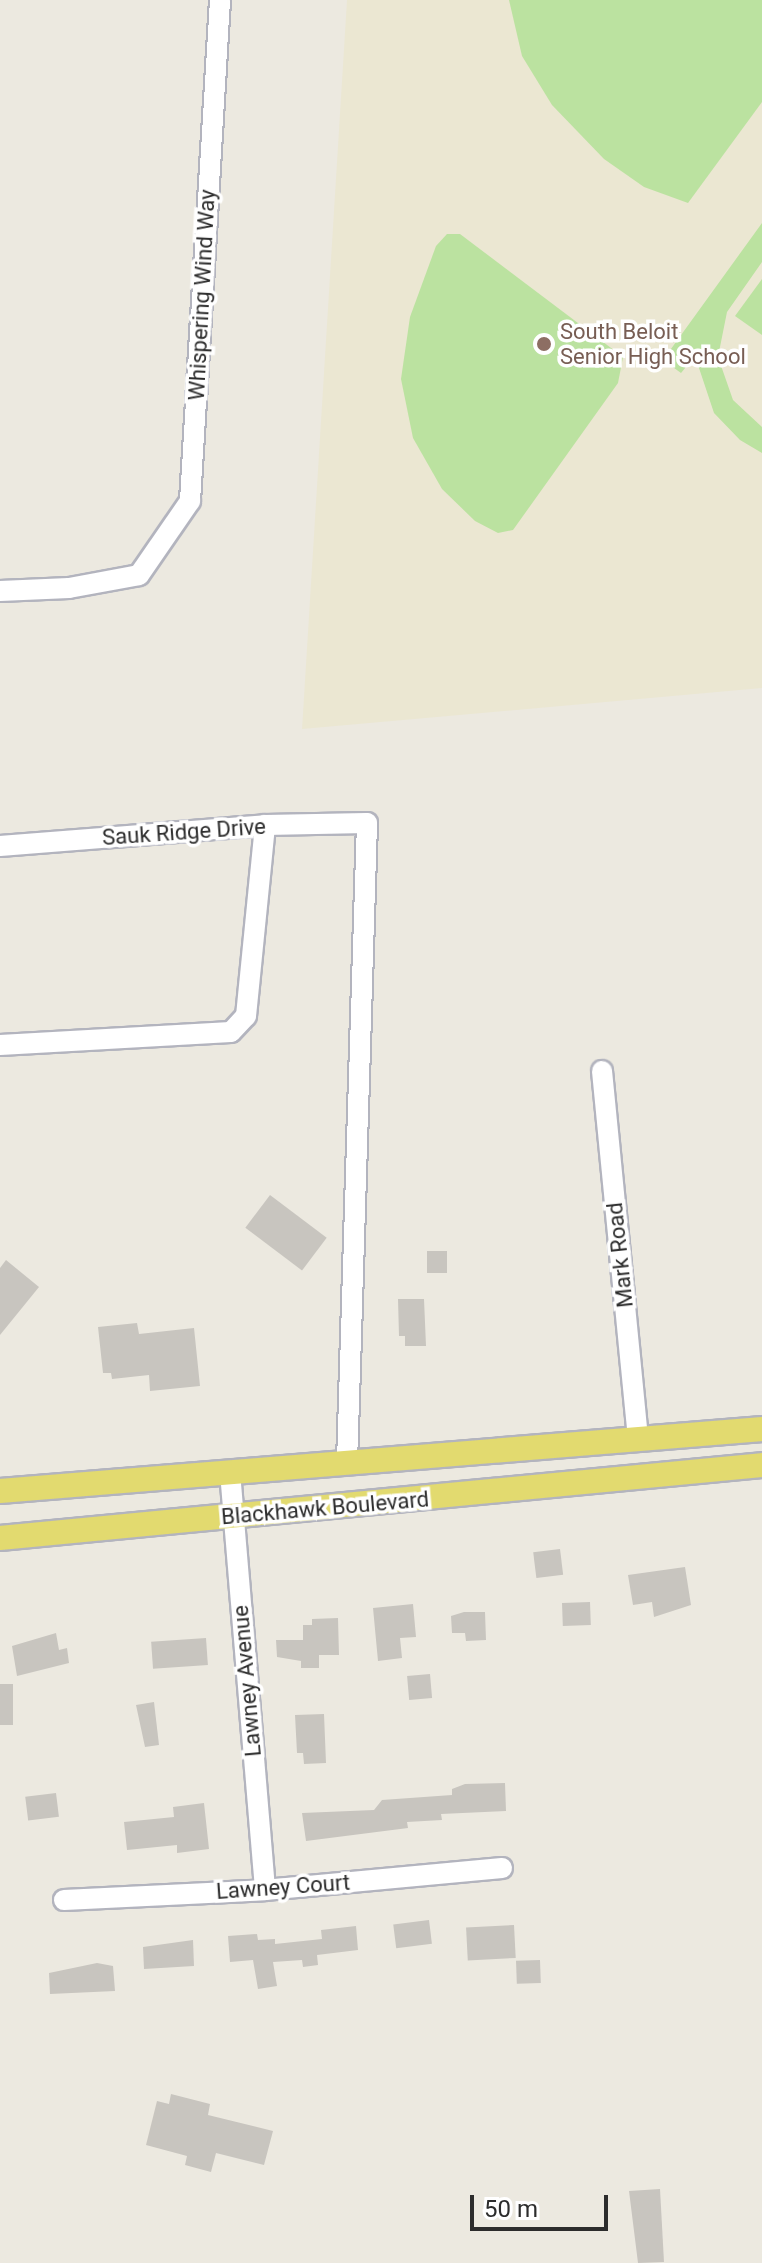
<!DOCTYPE html>
<html>
<head>
<meta charset="utf-8">
<style>
  body { margin:0 }
  #map { position:relative; width:762px; height:2263px; overflow:hidden; background:#ece9e0; font-family:Roboto,sans-serif }
  div>[style] { position:absolute }
  .education>* { inset:0; background:#ebe7d2 }
  .pitch>* { inset:0; background:#bbe2a0 }
  .building>* { inset:0; background:#c8c5bf; transform-origin:0 0 }
  .roads { filter:drop-shadow(2px 0 #b3b4be) drop-shadow(-2px 0 #b3b4be) drop-shadow(0 2px #b3b4be) drop-shadow(0 -2px #b3b4be) }
  .minor>* { height:20px; margin:-10px; padding:0 10px; transform-origin:10px; border-radius:10px; background:#fff }
  .major>* { height:24px; margin:-12px; padding:0 12px; transform-origin:12px; border-radius:12px; background:#e2da6f }
  .dots>* { width:22px; height:22px; translate:-50% -50%; box-sizing:border-box; border:4px solid #fff; border-radius:50% }
  span { translate:-50% -50%; white-space:nowrap; text-align:center; line-height:1.15; -webkit-text-stroke:7px #fff; paint-order:stroke }
  .street-label { font-size:22px; color:#2c2c2c }
  .education-label { font-size:22px; color:#785e54 }
  .left { translate:0 -50%; text-align:left }
  .scale { position:absolute; left:470px; top:2195px; width:138px; height:36px; box-sizing:border-box; border:4px solid #2c2c2c; border-top:0; padding-left:10px; font-size:24px; line-height:28px; white-space:nowrap; color:#2c2c2c; -webkit-text-stroke:6px #fff; paint-order:stroke }
</style>
</head>
<body>
<div id="map">
  <div class="education">
    <div style="clip-path:polygon(347px 0,762px 0,762px 688px,302px 729px)"></div>
  </div>
  <div class="pitch">
    <div style="clip-path:polygon(509px 0,762px 0,762px 102px,688px 203px,644px 187px,604px 159px,552px 105px,522px 56px)"></div>
    <div style="clip-path:polygon(762px 223px,762px 262px,727px 312px,718px 357px,733px 400px,762px 427px,762px 453px,740px 440px,714px 413px,695px 356px,681px 373px,663px 360px)"></div>
    <div style="clip-path:polygon(447px 234px,460px 234px,623px 357px,618px 383px,513px 530px,498px 533px,475px 521px,442px 489px,413px 438px,401px 379px,410px 317px,436px 246px)"></div>
    <div style="clip-path:polygon(762px 279px,762px 335px,735px 316px)"></div>
  </div>
  <div class="building">
    <div style="left:270px;top:1195px;width:71px;height:41px;rotate:37deg"></div>
    <div style="left:427px;top:1251px;width:20px;height:22px"></div>
    <div style="clip-path:polygon(6px 1260px,39px 1287px,0 1335px,0 1268px)"></div>
    <div style="clip-path:polygon(398px 1299px,424px 1299px,426px 1346px,405px 1346px,405px 1336px,399px 1336px)"></div>
    <div style="clip-path:polygon(137px 1323px,139px 1334px,194px 1328px,200px 1386px,150px 1391px,149px 1375px,112px 1379px,111px 1373px,103px 1373px,98px 1327px)"></div>
    <div style="left:560px;top:1549px;width:26px;height:27px;rotate:83deg"></div>
    <div style="clip-path:polygon(685px 1567px,691px 1605px,654px 1617px,652px 1602px,633px 1605px,628px 1575px)"></div>
    <div style="left:590px;top:1602px;width:23px;height:28px;rotate:88deg"></div>
    <div style="clip-path:polygon(413px 1604px,416px 1637px,400px 1638px,402px 1658px,378px 1661px,373px 1608px)"></div>
    <div style="clip-path:polygon(464px 1612px,485px 1612px,486px 1640px,466px 1641px,465px 1633px,452px 1633px,451px 1616px)"></div>
    <div style="clip-path:polygon(338px 1618px,339px 1655px,319px 1655px,319px 1668px,301px 1668px,301px 1661px,277px 1657px,276px 1640px,303px 1640px,303px 1625px,312px 1625px,312px 1619px)"></div>
    <div style="clip-path:polygon(56px 1633px,59px 1650px,67px 1648px,69px 1663px,17px 1676px,12px 1646px)"></div>
    <div style="left:206px;top:1638px;width:27px;height:55px;rotate:86deg"></div>
    <div style="left:430px;top:1674px;width:24px;height:23px;rotate:85deg"></div>
    <div style="left:0;top:1684px;width:13px;height:41px"></div>
    <div style="clip-path:polygon(154px 1702px,159px 1745px,145px 1747px,136px 1705px)"></div>
    <div style="clip-path:polygon(324px 1714px,326px 1763px,304px 1764px,303px 1753px,297px 1753px,295px 1715px)"></div>
    <div style="clip-path:polygon(505px 1783px,506px 1811px,441px 1814px,442px 1820px,407px 1822px,408px 1828px,306px 1841px,302px 1813px,374px 1810px,382px 1800px,452px 1795px,452px 1789px,465px 1784px)"></div>
    <div style="left:56px;top:1793px;width:24px;height:31px;rotate:83deg"></div>
    <div style="clip-path:polygon(204px 1803px,209px 1849px,177px 1853px,177px 1845px,127px 1850px,124px 1822px,174px 1817px,173px 1807px)"></div>
    <div style="left:429px;top:1920px;width:24px;height:36px;rotate:83deg"></div>
    <div style="left:514px;top:1925px;width:33px;height:48px;rotate:87deg"></div>
    <div style="clip-path:polygon(356px 1926px,358px 1950px,317px 1955px,318px 1965px,303px 1967px,302px 1960px,273px 1962px,277px 1986px,258px 1989px,253px 1960px,230px 1962px,228px 1936px,257px 1934px,258px 1940px,275px 1939px,275px 1944px,322px 1939px,321px 1930px)"></div>
    <div style="clip-path:polygon(193px 1940px,194px 1966px,144px 1969px,143px 1947px)"></div>
    <div style="left:540px;top:1960px;width:23px;height:24px;rotate:88deg"></div>
    <div style="clip-path:polygon(97px 1963px,113px 1966px,115px 1991px,50px 1994px,49px 1973px)"></div>
    <div style="clip-path:polygon(171px 2094px,210px 2104px,208px 2115px,273px 2131px,264px 2165px,216px 2153px,211px 2172px,185px 2165px,187px 2156px,146px 2145px,157px 2101px,169px 2104px)"></div>
    <div style="clip-path:polygon(660px 2189px,664px 2262px,638px 2263px,629px 2191px)"></div>
  </div>
  <div class="roads">
    <div class="minor">
      <div style="left:0;top:591px;width:69px;rotate:-2.5deg"></div>
      <div style="left:69px;top:588px;width:71px;rotate:-10.5deg"></div>
      <div style="left:139px;top:575px;width:90px;rotate:-55.4deg"></div>
      <div style="left:190px;top:501px;width:502px;rotate:-86.57deg"></div>
      <div style="left:0;top:846px;width:266px;rotate:-4.5deg"></div>
      <div style="left:265px;top:825px;width:102px;rotate:-1.1deg"></div>
      <div style="left:367px;top:823px;width:640px;rotate:91.79deg"></div>
      <div style="left:0;top:1045px;width:231px;rotate:-3.2deg"></div>
      <div style="left:231px;top:1032px;width:22px;rotate:-47deg"></div>
      <div style="left:246px;top:1016px;width:192px;rotate:-84.3deg"></div>
      <div style="left:602px;top:1071px;width:370px;rotate:84.4deg"></div>
      <div style="left:230px;top:1472px;width:419px;rotate:85.2deg"></div>
      <div style="left:64px;top:1900px;width:201px;rotate:-2.8deg"></div>
      <div style="left:265px;top:1890px;width:238px;rotate:-5.3deg"></div>
    </div>
    <div class="major">
      <div style="left:0;top:1491px;width:765px;rotate:-4.65deg"></div>
      <div style="left:0;top:1538px;width:765px;rotate:-5.47deg"></div>
    </div>
  </div>
  <div class="dots">
    <div style="left:544px;top:344px;background:#8d6e63"></div>
  </div>
  <div class="street-label">
    <span style="left:202px;top:295px;rotate:-87deg">Whispering Wind Way</span>
    <span style="left:184px;top:832px;rotate:-4deg">Sauk Ridge Drive</span>
    <span style="left:620px;top:1255px;rotate:-96deg">Mark Road</span>
    <span style="left:325px;top:1508px;rotate:-5deg">Blackhawk Boulevard</span>
    <span style="left:247px;top:1681px;rotate:-95deg">Lawney Avenue</span>
    <span style="left:283px;top:1887px;rotate:-4deg">Lawney Court</span>
  </div>
  <div class="education-label">
    <span class="left" style="left:560px;top:344px">South Beloit<br>Senior High School</span>
  </div>
  <div class="scale">50 m</div>
</div>
</body>
</html>
